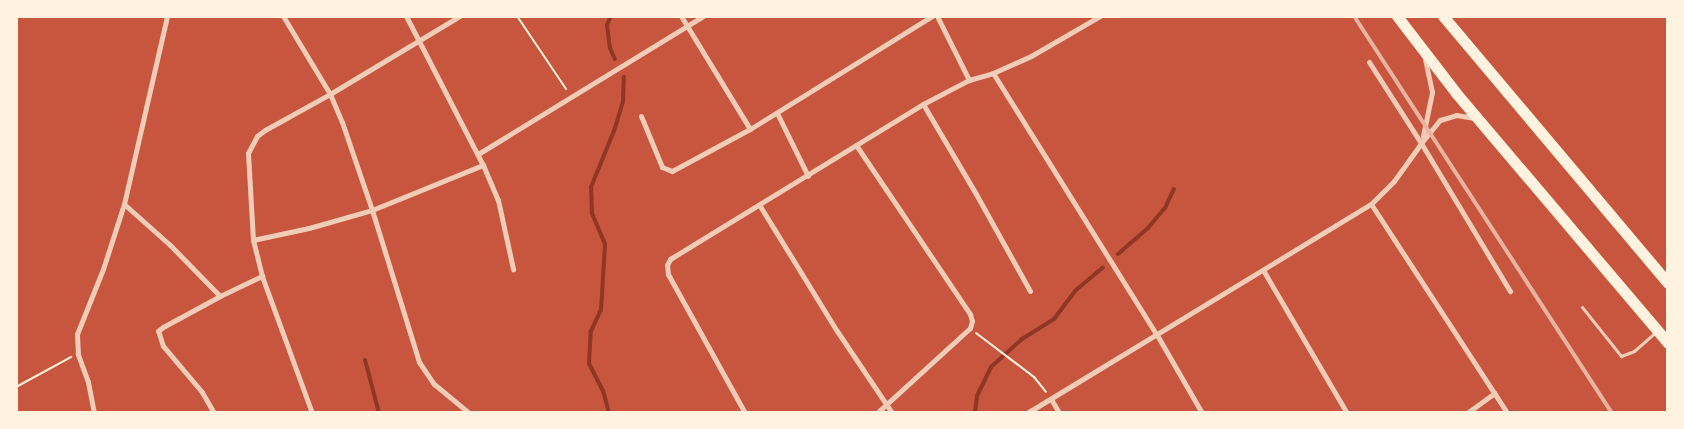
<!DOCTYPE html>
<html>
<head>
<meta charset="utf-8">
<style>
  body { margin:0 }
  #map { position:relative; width:1684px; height:429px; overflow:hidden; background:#c8553d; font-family:Figtree,sans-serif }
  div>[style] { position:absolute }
  .stream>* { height:4px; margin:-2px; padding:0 2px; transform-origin:2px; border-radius:2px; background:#8f3625 }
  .path>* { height:2px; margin:-1px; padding:0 1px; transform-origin:1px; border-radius:1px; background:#fff3e0 }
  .service>* { height:3px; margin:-1.5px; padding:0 1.5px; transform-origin:1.5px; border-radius:1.5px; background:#f1ccb7 }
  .minor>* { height:5px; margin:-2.5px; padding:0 2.5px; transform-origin:2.5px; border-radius:2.5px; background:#f1ccb7 }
  .trunk>* { height:11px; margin:-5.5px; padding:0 5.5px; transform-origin:5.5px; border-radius:5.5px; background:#fff3e0 }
  .rail>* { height:4px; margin:-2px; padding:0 2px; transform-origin:2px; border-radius:2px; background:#e9b49f }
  span { translate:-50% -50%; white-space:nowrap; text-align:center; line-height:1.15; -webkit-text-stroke:5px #fff3e0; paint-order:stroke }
  .frame { position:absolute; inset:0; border:18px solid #fff3e0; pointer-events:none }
</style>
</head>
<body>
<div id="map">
  <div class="stream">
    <div style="left:611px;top:16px;width:10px;rotate:114deg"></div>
    <div style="left:607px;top:25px;width:23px;rotate:83deg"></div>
    <div style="left:610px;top:48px;width:12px;rotate:66deg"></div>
    <div style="left:1118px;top:254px;width:40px;rotate:-41deg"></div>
    <div style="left:1148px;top:228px;width:26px;rotate:-50deg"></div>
    <div style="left:1165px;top:208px;width:21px;rotate:-65deg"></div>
    <div style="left:365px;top:360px;width:55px;rotate:75.2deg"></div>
    <div style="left:609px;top:413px;width:23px;rotate:-105deg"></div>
    <div style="left:603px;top:391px;width:30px;rotate:-117deg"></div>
    <div style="left:589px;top:364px;width:33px;rotate:-87deg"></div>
    <div style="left:591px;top:331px;width:23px;rotate:-65deg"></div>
    <div style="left:601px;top:310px;width:66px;rotate:-86.5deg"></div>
    <div style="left:605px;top:244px;width:34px;rotate:-113deg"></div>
    <div style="left:592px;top:213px;width:26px;rotate:-92deg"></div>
    <div style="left:591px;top:187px;width:61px;rotate:-67.7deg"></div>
    <div style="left:614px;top:131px;width:31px;rotate:-73deg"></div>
    <div style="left:623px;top:101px;width:24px;rotate:-88deg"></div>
    <div style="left:975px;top:413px;width:17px;rotate:-83deg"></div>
    <div style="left:977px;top:396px;width:32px;rotate:-64deg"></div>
    <div style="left:991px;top:367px;width:42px;rotate:-42.1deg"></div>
    <div style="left:1022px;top:339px;width:38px;rotate:-32deg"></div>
    <div style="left:1054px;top:319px;width:36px;rotate:-53deg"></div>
    <div style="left:1076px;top:290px;width:35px;rotate:-40deg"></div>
  </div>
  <div class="path">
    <div style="left:517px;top:16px;width:88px;rotate:56.1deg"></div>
    <div style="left:976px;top:333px;width:73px;rotate:37.2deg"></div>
    <div style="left:1034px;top:377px;width:19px;rotate:51deg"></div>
    <div style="left:16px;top:387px;width:63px;rotate:-28.6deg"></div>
  </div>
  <div class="service">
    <div style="left:1582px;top:307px;width:63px;rotate:51.5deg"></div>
    <div style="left:1621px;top:356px;width:14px;rotate:-21deg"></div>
    <div style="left:1634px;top:351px;width:29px;rotate:-41deg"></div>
  </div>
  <div class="minor">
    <div style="left:283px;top:16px;width:91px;rotate:58.9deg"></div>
    <div style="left:330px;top:94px;width:30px;rotate:67deg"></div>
    <div style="left:342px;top:122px;width:93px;rotate:71.2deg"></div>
    <div style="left:372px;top:210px;width:159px;rotate:72.8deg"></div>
    <div style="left:419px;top:362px;width:27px;rotate:56deg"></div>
    <div style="left:434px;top:384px;width:45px;rotate:39.6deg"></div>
    <div style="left:406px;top:16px;width:168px;rotate:62.7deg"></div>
    <div style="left:483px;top:165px;width:38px;rotate:67deg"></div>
    <div style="left:498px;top:200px;width:71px;rotate:77.7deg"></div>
    <div style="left:681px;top:16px;width:132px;rotate:58.6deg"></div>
    <div style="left:937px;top:16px;width:72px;rotate:63.4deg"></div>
    <div style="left:1369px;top:62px;width:96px;rotate:57.3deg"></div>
    <div style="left:1421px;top:143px;width:173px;rotate:59deg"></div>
    <div style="left:993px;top:73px;width:309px;rotate:58deg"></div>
    <div style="left:1157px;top:335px;width:90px;rotate:60deg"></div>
    <div style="left:923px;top:104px;width:104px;rotate:59.5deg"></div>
    <div style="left:976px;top:194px;width:111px;rotate:60.9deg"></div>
    <div style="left:777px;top:113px;width:70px;rotate:63.8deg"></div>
    <div style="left:641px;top:116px;width:55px;rotate:67.6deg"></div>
    <div style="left:662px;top:167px;width:11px;rotate:22deg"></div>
    <div style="left:672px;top:171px;width:89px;rotate:-28.3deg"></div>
    <div style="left:750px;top:129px;width:214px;rotate:-31.8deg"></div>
    <div style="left:1423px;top:136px;width:45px;rotate:-78.4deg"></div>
    <div style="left:1432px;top:92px;width:34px;rotate:-102deg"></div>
    <div style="left:856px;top:145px;width:204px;rotate:56deg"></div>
    <div style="left:970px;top:314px;width:7px;rotate:74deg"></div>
    <div style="left:972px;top:321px;width:7px;rotate:106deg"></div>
    <div style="left:970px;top:328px;width:126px;rotate:137.6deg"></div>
    <div style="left:478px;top:154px;width:264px;rotate:-31.5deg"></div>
    <div style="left:124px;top:204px;width:62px;rotate:41.7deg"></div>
    <div style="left:170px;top:245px;width:71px;rotate:45.6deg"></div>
    <div style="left:1371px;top:204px;width:249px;rotate:56.9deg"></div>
    <div style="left:760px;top:206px;width:147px;rotate:58.4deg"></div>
    <div style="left:837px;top:331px;width:99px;rotate:56.1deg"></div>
    <div style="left:253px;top:240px;width:57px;rotate:-12.1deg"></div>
    <div style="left:309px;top:228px;width:66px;rotate:-15.9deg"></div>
    <div style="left:372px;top:210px;width:120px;rotate:-22.1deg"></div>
    <div style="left:1263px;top:270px;width:166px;rotate:59.6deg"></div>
    <div style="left:1051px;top:399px;width:16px;rotate:60deg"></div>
    <div style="left:94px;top:413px;width:32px;rotate:-101deg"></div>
    <div style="left:88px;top:382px;width:30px;rotate:-110deg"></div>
    <div style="left:78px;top:354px;width:20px;rotate:-93deg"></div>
    <div style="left:77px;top:334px;width:70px;rotate:-68.2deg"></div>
    <div style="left:103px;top:269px;width:68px;rotate:-72.1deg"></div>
    <div style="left:124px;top:204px;width:193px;rotate:-77.1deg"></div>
    <div style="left:214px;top:413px;width:24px;rotate:-120deg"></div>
    <div style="left:202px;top:392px;width:60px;rotate:-130.3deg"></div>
    <div style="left:163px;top:346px;width:16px;rotate:-108deg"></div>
    <div style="left:158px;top:331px;width:6px;rotate:-39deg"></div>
    <div style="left:163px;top:327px;width:65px;rotate:-28.5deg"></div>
    <div style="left:220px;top:296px;width:47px;rotate:-25.5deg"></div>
    <div style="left:312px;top:413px;width:146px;rotate:-110.1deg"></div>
    <div style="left:262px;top:276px;width:37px;rotate:-104deg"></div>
    <div style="left:253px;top:240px;width:87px;rotate:-93.3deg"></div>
    <div style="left:248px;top:153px;width:19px;rotate:-62deg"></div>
    <div style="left:257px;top:136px;width:10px;rotate:-37deg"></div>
    <div style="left:265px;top:130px;width:74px;rotate:-29deg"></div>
    <div style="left:330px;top:94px;width:152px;rotate:-31deg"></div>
    <div style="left:745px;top:413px;width:159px;rotate:-119deg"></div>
    <div style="left:668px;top:274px;width:9px;rotate:-96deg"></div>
    <div style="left:667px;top:265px;width:7px;rotate:-63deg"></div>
    <div style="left:670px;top:259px;width:297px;rotate:-31.5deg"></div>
    <div style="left:923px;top:104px;width:52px;rotate:-27.6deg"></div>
    <div style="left:969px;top:80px;width:25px;rotate:-16deg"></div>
    <div style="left:993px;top:73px;width:42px;rotate:-24.1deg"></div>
    <div style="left:1031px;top:56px;width:80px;rotate:-30.1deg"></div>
    <div style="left:1027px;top:413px;width:403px;rotate:-31.3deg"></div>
    <div style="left:1371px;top:204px;width:33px;rotate:-45deg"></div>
    <div style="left:1394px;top:181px;width:48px;rotate:-54.3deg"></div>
    <div style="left:1422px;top:142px;width:28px;rotate:-51deg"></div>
    <div style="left:1440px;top:120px;width:17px;rotate:-17deg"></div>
    <div style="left:1456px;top:115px;width:19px;rotate:9deg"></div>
    <div style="left:1467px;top:413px;width:34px;rotate:-36deg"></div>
  </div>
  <div class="trunk">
    <div style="left:1397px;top:16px;width:97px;rotate:52.5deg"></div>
    <div style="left:1456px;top:93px;width:328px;rotate:49.7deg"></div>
    <div style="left:1443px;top:16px;width:349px;rotate:49.9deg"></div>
  </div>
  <div class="rail">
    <div style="left:1354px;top:16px;width:473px;rotate:57deg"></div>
  </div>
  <div class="frame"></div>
</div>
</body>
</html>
